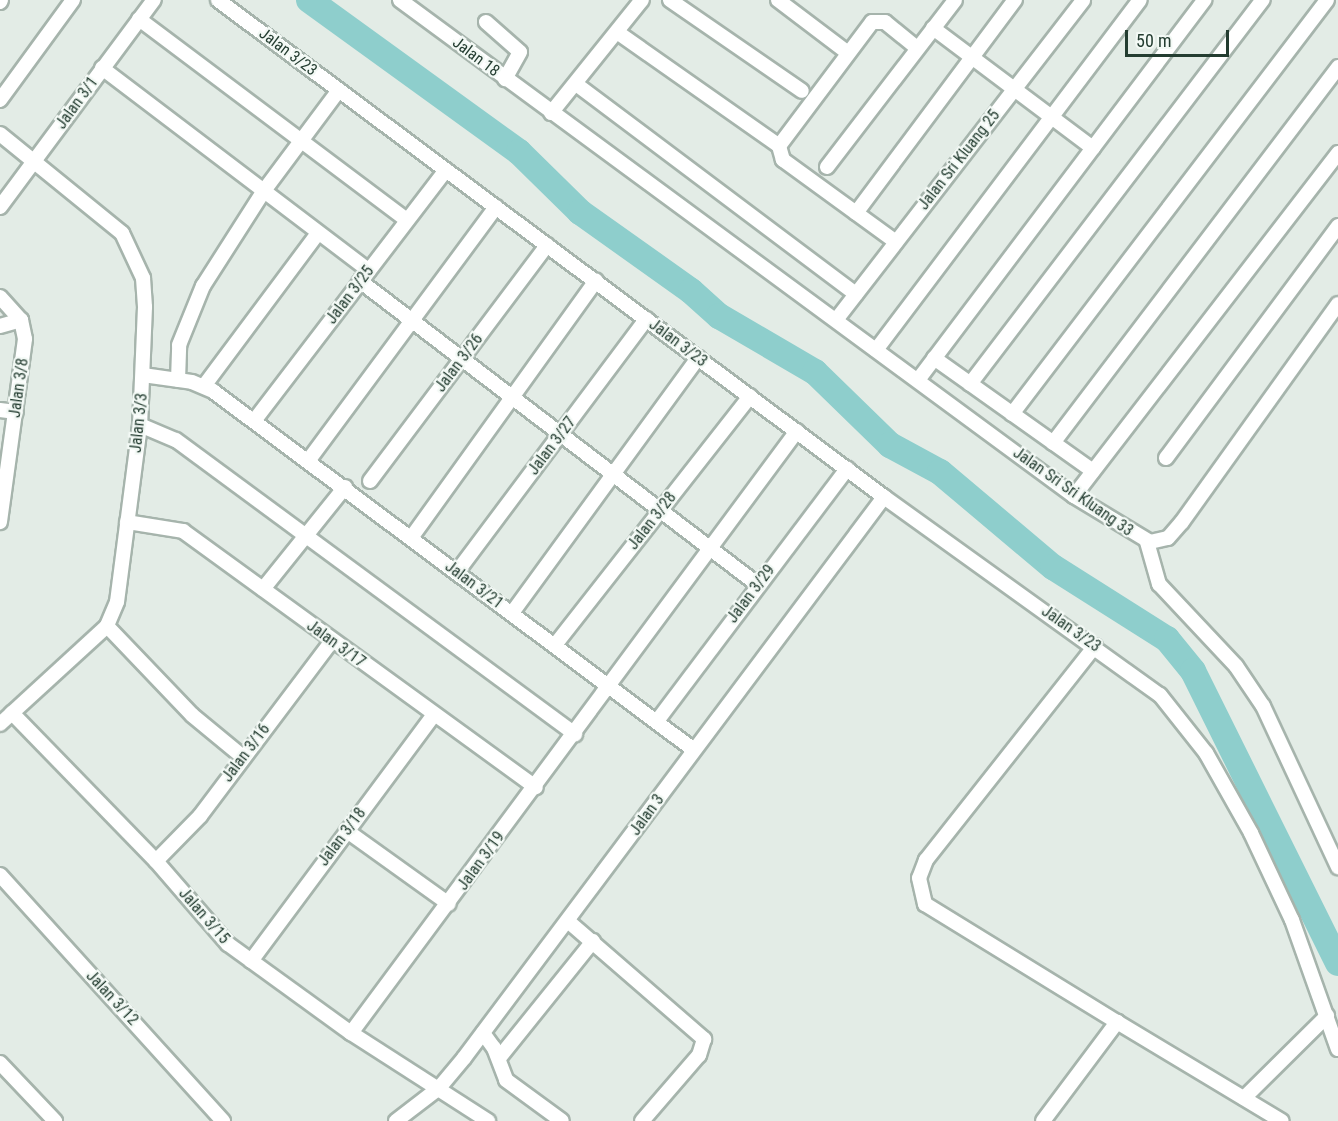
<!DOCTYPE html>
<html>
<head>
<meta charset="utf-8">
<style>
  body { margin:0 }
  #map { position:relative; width:1338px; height:1121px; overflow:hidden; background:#e3ece6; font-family:"Roboto Condensed",sans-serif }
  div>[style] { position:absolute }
  .river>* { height:26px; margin:-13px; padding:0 13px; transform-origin:13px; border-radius:13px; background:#8ececc }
  .roads { filter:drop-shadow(2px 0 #a6b4ac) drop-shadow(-2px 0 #a6b4ac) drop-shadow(0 2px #a6b4ac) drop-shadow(0 -2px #a6b4ac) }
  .minor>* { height:14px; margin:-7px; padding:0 7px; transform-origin:7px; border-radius:7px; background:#fff }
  span { translate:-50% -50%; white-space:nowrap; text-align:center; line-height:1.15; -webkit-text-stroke:4.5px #f3f9f5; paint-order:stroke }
  .street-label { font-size:16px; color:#243d31 }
  .scale { position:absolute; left:1125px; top:30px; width:104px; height:27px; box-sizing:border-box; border:3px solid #243d31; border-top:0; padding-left:8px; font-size:18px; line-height:21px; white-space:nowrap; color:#243d31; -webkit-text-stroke:4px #f3f9f5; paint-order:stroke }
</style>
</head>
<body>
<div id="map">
  <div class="river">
    <div style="left:309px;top:0;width:259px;rotate:35.9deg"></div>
    <div style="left:519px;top:152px;width:86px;rotate:44.5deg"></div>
    <div style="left:580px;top:212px;width:136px;rotate:35.4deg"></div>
    <div style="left:691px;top:291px;width:38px;rotate:42deg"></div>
    <div style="left:719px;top:316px;width:111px;rotate:30.3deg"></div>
    <div style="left:815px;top:372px;width:105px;rotate:44.2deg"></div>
    <div style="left:890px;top:445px;width:57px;rotate:28.4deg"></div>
    <div style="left:940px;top:472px;width:148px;rotate:40.1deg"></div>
    <div style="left:1053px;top:567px;width:135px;rotate:32.3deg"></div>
    <div style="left:1167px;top:639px;width:41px;rotate:50.9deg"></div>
    <div style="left:1193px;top:671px;width:326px;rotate:63.6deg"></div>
  </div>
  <div class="roads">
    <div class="minor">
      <div style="left:218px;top:0;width:831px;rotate:36.73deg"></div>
      <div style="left:884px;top:497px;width:340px;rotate:35.7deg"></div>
      <div style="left:1160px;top:695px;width:74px;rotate:51.6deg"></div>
      <div style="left:1206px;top:753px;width:92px;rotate:60.6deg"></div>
      <div style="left:1251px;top:833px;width:96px;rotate:64.8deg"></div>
      <div style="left:1292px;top:920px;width:137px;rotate:70.4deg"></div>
      <div style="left:400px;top:0;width:837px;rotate:36.35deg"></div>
      <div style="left:1074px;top:496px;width:89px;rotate:31.2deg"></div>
      <div style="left:1150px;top:542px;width:18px;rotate:-13deg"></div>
      <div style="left:1168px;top:538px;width:21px;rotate:-49deg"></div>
      <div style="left:1182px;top:522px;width:268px;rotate:-54.4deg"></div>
      <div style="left:670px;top:0;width:160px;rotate:34.6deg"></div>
      <div style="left:778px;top:0;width:88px;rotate:37.1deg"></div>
      <div style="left:0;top:2px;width:2px;rotate:-63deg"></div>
      <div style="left:139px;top:19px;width:335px;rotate:36.9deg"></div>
      <div style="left:486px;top:22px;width:45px;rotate:41.4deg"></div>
      <div style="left:520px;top:52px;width:31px;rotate:119deg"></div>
      <div style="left:933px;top:28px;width:200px;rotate:36.9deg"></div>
      <div style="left:617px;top:32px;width:198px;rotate:35.1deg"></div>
      <div style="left:102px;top:68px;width:335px;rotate:37.2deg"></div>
      <div style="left:576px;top:84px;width:350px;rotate:36.9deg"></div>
      <div style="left:0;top:100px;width:124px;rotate:-53.9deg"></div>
      <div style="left:551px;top:113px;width:145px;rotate:-51.2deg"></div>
      <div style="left:0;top:134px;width:157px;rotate:39.1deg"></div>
      <div style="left:122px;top:233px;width:50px;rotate:65deg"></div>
      <div style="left:143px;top:278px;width:29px;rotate:86deg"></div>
      <div style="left:145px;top:307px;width:118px;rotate:92.4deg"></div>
      <div style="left:140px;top:425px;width:178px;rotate:97.4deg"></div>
      <div style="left:117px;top:602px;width:26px;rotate:113deg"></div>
      <div style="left:107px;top:626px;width:145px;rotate:137.5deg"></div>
      <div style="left:827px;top:167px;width:210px;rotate:-52.5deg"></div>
      <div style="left:0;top:207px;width:258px;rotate:-53.4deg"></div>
      <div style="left:856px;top:213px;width:266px;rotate:-53.3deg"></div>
      <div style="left:896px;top:242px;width:140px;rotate:-144deg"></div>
      <div style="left:783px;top:160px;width:15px;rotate:-106deg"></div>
      <div style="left:779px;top:146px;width:155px;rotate:-53.1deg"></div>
      <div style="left:872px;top:22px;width:13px"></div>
      <div style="left:885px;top:22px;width:41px;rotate:39.1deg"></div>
      <div style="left:360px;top:281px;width:501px;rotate:37.37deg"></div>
      <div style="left:0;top:297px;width:31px;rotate:48deg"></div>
      <div style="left:21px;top:320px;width:19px;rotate:78deg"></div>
      <div style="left:25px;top:339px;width:185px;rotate:97.8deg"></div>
      <div style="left:836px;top:320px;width:404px;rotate:-52.3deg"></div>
      <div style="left:0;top:326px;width:22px;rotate:-16deg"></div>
      <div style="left:876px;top:350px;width:438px;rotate:-53deg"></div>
      <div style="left:934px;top:358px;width:195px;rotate:35.4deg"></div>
      <div style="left:143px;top:375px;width:49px;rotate:8.1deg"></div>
      <div style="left:192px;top:382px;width:23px;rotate:23deg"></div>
      <div style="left:213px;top:391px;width:600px;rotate:36.74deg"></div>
      <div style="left:178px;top:380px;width:35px;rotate:-88deg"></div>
      <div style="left:179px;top:345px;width:64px;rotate:-67.9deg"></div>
      <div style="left:203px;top:286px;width:112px;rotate:-57.4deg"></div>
      <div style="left:263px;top:192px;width:127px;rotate:-53.3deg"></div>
      <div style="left:918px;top:380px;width:476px;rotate:-53deg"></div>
      <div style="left:970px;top:384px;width:483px;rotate:-52.7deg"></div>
      <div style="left:204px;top:386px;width:191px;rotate:-53.3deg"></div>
      <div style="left:0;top:410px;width:16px;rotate:7deg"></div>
      <div style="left:1012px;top:414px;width:520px;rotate:-52.73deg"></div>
      <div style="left:254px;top:421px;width:316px;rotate:-52.6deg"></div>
      <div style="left:140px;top:425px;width:39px;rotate:23deg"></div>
      <div style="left:176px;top:440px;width:496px;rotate:36.4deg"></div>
      <div style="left:1053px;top:443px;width:472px;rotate:-52.8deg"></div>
      <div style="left:1166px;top:458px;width:289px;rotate:-53.4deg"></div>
      <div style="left:308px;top:461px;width:316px;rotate:-53.5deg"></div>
      <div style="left:370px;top:481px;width:295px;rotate:-53.1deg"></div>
      <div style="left:1074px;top:496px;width:433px;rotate:-52.4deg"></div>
      <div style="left:127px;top:522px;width:57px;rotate:9.1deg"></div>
      <div style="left:183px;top:531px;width:436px;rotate:36deg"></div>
      <div style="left:411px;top:538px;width:317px;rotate:-54.3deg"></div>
      <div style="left:1147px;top:542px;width:44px;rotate:74.1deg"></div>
      <div style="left:1159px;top:584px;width:112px;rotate:46.8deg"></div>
      <div style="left:1236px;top:666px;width:48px;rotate:56deg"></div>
      <div style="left:1263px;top:706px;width:178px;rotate:65deg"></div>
      <div style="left:457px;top:572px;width:316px;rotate:-53.2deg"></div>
      <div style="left:263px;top:589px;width:131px;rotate:-51.2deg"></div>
      <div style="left:512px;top:613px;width:316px;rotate:-53.9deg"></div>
      <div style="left:107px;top:626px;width:123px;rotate:46.3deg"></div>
      <div style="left:192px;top:715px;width:66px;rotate:39.5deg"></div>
      <div style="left:555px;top:645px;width:316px;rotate:-51.9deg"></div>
      <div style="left:1095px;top:646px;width:273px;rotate:128.3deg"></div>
      <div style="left:926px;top:860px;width:19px;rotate:111deg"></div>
      <div style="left:919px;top:878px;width:27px;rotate:77deg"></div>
      <div style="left:925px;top:904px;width:225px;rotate:31.6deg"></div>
      <div style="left:12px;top:713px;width:206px;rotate:45.8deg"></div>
      <div style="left:156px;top:861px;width:110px;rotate:49.1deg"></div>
      <div style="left:228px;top:944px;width:152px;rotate:35.9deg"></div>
      <div style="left:351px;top:1033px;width:163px;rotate:32.7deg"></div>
      <div style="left:657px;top:721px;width:316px;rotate:-53deg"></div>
      <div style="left:347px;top:831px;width:125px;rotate:35.6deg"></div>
      <div style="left:156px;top:861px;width:63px;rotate:-45.6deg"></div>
      <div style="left:200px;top:816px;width:218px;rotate:-53deg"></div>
      <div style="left:0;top:875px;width:332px;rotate:47.8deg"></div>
      <div style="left:569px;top:922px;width:179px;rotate:40.9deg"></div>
      <div style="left:704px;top:1039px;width:17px;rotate:107deg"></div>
      <div style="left:699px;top:1055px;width:87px;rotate:130.8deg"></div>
      <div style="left:251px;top:961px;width:307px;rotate:-53.4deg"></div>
      <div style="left:351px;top:1033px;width:749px;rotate:-53.47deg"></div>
      <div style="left:483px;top:1033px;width:19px;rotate:54deg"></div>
      <div style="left:494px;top:1048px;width:34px;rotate:69deg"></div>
      <div style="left:506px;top:1080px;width:69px;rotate:36.2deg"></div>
      <div style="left:499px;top:1058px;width:150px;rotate:-51.2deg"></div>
      <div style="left:0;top:1063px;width:80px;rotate:46.5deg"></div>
      <div style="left:1244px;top:1098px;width:117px;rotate:-44.7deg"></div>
      <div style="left:396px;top:1121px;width:54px;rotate:-37.5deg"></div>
      <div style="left:439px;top:1088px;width:39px;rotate:-50deg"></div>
      <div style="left:464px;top:1058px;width:701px;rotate:-53.18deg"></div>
      <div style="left:1043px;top:1121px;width:124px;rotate:-53.2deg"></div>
      <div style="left:1117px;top:1022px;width:192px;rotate:31deg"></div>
    </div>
  </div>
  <div class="street-label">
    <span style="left:288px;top:52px;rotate:37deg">Jalan 3/23</span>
    <span style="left:476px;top:57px;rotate:37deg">Jalan 18</span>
    <span style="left:77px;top:103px;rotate:-54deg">Jalan 3/1</span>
    <span style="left:959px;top:160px;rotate:-52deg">Jalan Sri Kluang 25</span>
    <span style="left:350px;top:295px;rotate:-53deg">Jalan 3/25</span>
    <span style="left:678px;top:343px;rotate:37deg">Jalan 3/23</span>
    <span style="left:459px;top:363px;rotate:-53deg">Jalan 3/26</span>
    <span style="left:19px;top:388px;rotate:-82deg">Jalan 3/8</span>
    <span style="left:139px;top:423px;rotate:-84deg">Jalan 3/3</span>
    <span style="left:552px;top:446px;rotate:-53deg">Jalan 3/27</span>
    <span style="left:1073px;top:492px;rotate:35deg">Jalan Sri Sri Kluang 33</span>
    <span style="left:652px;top:521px;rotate:-52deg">Jalan 3/28</span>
    <span style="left:474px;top:585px;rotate:37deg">Jalan 3/21</span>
    <span style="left:751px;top:594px;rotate:-53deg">Jalan 3/29</span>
    <span style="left:1071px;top:629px;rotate:35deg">Jalan 3/23</span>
    <span style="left:336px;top:644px;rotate:36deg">Jalan 3/17</span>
    <span style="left:246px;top:753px;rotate:-53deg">Jalan 3/16</span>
    <span style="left:647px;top:815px;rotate:-54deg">Jalan 3</span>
    <span style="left:342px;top:837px;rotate:-53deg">Jalan 3/18</span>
    <span style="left:481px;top:861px;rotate:-54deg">Jalan 3/19</span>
    <span style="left:204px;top:916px;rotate:49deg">Jalan 3/15</span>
    <span style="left:112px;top:998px;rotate:47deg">Jalan 3/12</span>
  </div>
  <div class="scale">50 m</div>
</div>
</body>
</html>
